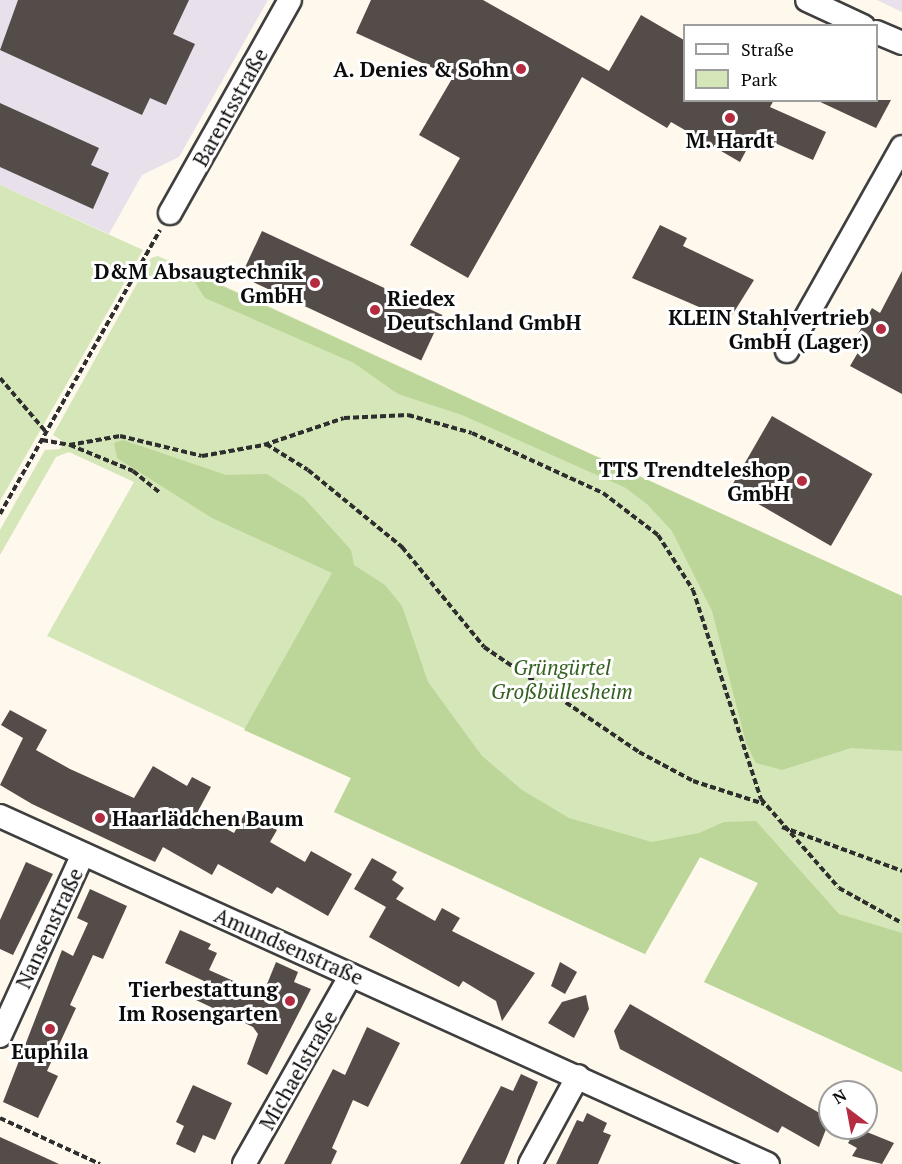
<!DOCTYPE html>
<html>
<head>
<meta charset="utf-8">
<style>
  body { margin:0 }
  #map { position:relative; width:902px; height:1164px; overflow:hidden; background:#fef9ec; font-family:"PT Serif",serif }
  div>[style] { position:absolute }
  .industrial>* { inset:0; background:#e8e0eb }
  .green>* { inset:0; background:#d5e6b8 }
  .forest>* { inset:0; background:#bbd698 }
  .building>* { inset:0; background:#544c49; transform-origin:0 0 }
  .path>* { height:4px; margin-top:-2px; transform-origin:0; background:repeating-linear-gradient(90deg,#2e2e2e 0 6px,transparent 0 9px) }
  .roads { filter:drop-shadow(2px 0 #3f3f3f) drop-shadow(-2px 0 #3f3f3f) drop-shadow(0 2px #3f3f3f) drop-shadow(0 -2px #3f3f3f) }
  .street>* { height:22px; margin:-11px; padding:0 11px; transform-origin:11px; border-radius:11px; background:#fff }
  .dots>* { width:16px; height:16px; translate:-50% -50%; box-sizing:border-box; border:3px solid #fff; border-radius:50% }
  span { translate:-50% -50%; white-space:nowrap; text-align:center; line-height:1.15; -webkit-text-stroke:6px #fff; paint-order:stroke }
  .poi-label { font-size:21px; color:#0c0c0c; font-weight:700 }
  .right { translate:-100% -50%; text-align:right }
  .left { translate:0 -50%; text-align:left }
  .street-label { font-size:21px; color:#0c0c0c }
  .park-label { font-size:21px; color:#346020; font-style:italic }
  .legend { position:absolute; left:683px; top:24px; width:195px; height:78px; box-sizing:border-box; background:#fff; border:2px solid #9e9e9e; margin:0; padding:8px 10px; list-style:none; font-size:18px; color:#0c0c0c }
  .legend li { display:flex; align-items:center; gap:12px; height:30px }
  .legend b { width:30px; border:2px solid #9e9e9e }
  .north { position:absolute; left:818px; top:1080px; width:60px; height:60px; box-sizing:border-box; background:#fff; border:2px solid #9e9e9e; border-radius:50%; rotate:328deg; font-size:16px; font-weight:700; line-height:24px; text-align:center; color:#0c0c0c }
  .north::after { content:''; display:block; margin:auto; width:21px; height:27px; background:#b52b40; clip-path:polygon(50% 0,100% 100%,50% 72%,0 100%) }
</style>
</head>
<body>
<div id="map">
  <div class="industrial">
    <div style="clip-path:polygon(0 0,268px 0,179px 157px,142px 175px,109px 234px,0 185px)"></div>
    <div style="clip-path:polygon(877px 0,902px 0,902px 12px)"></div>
  </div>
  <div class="green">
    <div style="clip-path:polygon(0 185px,143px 250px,0 501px)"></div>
    <div style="clip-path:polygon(158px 256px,902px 596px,902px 1072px,704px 982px,758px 883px,700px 857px,645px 954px,334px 812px,351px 778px,47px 636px,134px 482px,69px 452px,56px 457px,0 555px,0 530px,45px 450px,60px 449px,64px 442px,53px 435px,151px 258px)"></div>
  </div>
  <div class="forest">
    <div style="clip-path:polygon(187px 270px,902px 596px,902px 751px,851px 748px,782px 770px,756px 763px,746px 743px,712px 611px,672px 531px,648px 505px,626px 488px,462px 415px,398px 394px,354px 363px,205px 298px)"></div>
    <div style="clip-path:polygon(123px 440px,226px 475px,267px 474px,304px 498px,351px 550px,354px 565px,385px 585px,402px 606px,428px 682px,482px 756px,522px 790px,569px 818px,652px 842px,699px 833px,724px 822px,756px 821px,839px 914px,902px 933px,902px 1072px,704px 982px,758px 883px,700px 857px,645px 954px,334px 812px,351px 778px,244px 730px,332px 573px,212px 518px,117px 458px,114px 443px)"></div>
  </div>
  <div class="building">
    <div style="clip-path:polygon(18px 0,189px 0,173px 34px,195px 44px,166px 105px,150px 98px,142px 115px,0 50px)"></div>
    <div style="clip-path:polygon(371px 0,483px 0,609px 71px,641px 15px,684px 40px,684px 100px,774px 100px,770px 107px,826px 132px,813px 160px,755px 134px,740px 162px,671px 122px,667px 128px,582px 77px,468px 278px,410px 245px,460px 158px,419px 135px,453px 77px,356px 33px)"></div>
    <div style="clip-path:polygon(816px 100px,891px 100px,876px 128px)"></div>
    <div style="clip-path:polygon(0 103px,99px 148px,91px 165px,109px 173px,93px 209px,0 167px)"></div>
    <div style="clip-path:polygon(660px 225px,687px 238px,683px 246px,754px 280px,729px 320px,632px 278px)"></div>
    <div style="left:262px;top:231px;width:199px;height:50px;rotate:25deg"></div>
    <div style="clip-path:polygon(902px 271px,902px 394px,850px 366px,860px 349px,852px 345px,872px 308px,880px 313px)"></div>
    <div style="left:772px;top:416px;width:116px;height:83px;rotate:30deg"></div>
    <div style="clip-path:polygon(10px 710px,47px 730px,36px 750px,70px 769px,134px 798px,153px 766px,187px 786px,192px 777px,211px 787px,197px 813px,234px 833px,245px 813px,277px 830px,270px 842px,305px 862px,311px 851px,352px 874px,328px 916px,277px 887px,272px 894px,218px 864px,212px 875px,163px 847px,155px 862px,32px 804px,0 785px,23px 738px,1px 725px)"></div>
    <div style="clip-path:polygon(372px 858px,397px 872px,392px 880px,404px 888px,396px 899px,435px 921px,442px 908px,460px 918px,452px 931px,535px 973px,502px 1021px,496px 1001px,463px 981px,459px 987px,369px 937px,386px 907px,354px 889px)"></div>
    <div style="clip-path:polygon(26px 862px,53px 874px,13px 955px,0 949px,0 920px)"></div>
    <div style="clip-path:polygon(90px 889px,127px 906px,103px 959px,93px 955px,70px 1005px,76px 1008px,47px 1071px,58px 1076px,38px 1118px,3px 1102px,62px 950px,73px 956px,88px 923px,77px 918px)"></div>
    <div style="clip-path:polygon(180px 930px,211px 944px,208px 949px,217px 953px,209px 970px,263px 994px,276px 962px,298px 972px,294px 982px,311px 989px,267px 1075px,247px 1064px,258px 1034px,253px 1027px,196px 1000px,204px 981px,165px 963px)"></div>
    <div style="clip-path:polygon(560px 962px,577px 972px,565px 994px,551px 986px)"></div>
    <div style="clip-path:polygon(586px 995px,589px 1009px,574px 1038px,548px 1023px,562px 1002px)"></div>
    <div style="clip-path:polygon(630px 1004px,830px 1119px,819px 1147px,782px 1126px,778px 1133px,620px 1049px,614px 1031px)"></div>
    <div style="clip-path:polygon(367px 1027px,400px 1043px,368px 1107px,353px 1100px,332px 1148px,337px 1151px,331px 1164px,284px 1164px,333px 1069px,345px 1075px)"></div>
    <div style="clip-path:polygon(521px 1074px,538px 1082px,504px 1164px,460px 1164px,501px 1086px,513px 1091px)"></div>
    <div style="clip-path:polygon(193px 1085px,232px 1103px,215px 1140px,203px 1135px,195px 1153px,176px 1144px,184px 1126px,176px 1122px)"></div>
    <div style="clip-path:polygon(587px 1113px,607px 1123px,603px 1132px,611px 1135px,598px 1164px,556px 1164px,577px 1120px,583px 1122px)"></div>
    <div style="clip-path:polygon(857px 1128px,894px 1143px,882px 1164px,852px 1156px,857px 1148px,848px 1143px)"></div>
    <div style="clip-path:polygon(0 1137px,59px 1164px,0 1164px)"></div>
  </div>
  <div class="path">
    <div style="left:0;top:378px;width:71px;rotate:49.6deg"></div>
    <div style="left:42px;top:440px;width:27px;rotate:10deg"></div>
    <div style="left:69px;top:445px;width:52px;rotate:-10deg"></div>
    <div style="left:120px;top:436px;width:84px;rotate:13.7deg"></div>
    <div style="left:202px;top:456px;width:63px;rotate:-10.1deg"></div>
    <div style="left:264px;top:445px;width:84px;rotate:-18.6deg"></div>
    <div style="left:344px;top:418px;width:64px;rotate:-2.7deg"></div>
    <div style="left:408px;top:415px;width:66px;rotate:15.7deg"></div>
    <div style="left:472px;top:433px;width:144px;rotate:24.6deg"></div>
    <div style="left:603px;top:493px;width:69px;rotate:37.4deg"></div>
    <div style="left:658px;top:535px;width:65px;rotate:57.5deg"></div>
    <div style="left:693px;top:590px;width:220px;rotate:72deg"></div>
    <div style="left:761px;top:799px;width:118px;rotate:48.8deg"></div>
    <div style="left:839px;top:888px;width:72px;rotate:29.1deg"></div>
    <div style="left:266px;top:444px;width:49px;rotate:31.8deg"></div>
    <div style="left:308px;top:470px;width:122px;rotate:39.3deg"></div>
    <div style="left:402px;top:547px;width:129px;rotate:50.6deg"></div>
    <div style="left:484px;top:647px;width:187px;rotate:34.1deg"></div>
    <div style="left:639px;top:752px;width:61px;rotate:28.2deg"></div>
    <div style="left:693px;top:781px;width:75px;rotate:17.9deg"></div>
    <div style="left:70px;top:445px;width:68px;rotate:22.4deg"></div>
    <div style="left:133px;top:471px;width:35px;rotate:39deg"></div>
    <div style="left:0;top:514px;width:326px;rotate:-60.6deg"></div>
    <div style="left:782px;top:827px;width:128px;rotate:20.1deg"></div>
    <div style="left:0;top:1118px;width:110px;rotate:24.7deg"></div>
  </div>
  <div class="roads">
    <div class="street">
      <div style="left:807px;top:0;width:62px;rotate:24.9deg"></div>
      <div style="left:876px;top:32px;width:28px;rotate:23deg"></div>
      <div style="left:170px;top:213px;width:244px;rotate:-60.6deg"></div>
      <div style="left:787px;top:351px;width:234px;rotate:-60.6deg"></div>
      <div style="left:0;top:816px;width:843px;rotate:24.38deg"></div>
      <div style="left:0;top:1036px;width:200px;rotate:-65.5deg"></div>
      <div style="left:244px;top:1164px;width:217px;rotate:-60.5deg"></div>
      <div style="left:530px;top:1164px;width:100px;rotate:-61.4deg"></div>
    </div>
  </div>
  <div class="dots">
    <div style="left:521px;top:69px;background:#b52b40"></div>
    <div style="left:730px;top:118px;background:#b52b40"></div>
    <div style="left:315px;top:283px;background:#b52b40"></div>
    <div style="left:375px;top:310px;background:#b52b40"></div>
    <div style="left:881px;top:329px;background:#b52b40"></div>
    <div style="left:802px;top:481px;background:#b52b40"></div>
    <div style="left:100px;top:818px;background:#b52b40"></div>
    <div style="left:290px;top:1001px;background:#b52b40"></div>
    <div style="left:50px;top:1029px;background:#b52b40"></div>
  </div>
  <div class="poi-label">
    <span class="right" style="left:509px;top:69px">A. Denies &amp; Sohn</span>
    <span style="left:730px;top:140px">M. Hardt</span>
    <span class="right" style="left:303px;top:283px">D&amp;M Absaugtechnik<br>GmbH</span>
    <span class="left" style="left:387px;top:310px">Riedex<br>Deutschland GmbH</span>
    <span class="right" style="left:869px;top:329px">KLEIN Stahlvertrieb<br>GmbH (Lager)</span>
    <span class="right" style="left:790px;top:481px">TTS Trendteleshop<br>GmbH</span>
    <span class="left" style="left:112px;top:818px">Haarlädchen Baum</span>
    <span class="right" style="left:278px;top:1001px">Tierbestattung<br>Im Rosengarten</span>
    <span style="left:50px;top:1051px">Euphila</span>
  </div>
  <div class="street-label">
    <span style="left:230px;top:107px;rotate:-61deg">Barentsstraße</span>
    <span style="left:49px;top:928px;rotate:-65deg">Nansenstraße</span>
    <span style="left:289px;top:946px;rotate:24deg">Amundsenstraße</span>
    <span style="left:298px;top:1070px;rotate:-60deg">Michaelstraße</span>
  </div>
  <div class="park-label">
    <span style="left:562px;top:679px">Grüngürtel<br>Großbüllesheim</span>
  </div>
  <ul class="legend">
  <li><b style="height:8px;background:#fff"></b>Straße</li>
  <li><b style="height:16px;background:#d5e6b8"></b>Park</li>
  </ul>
  <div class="north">N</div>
</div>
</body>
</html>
